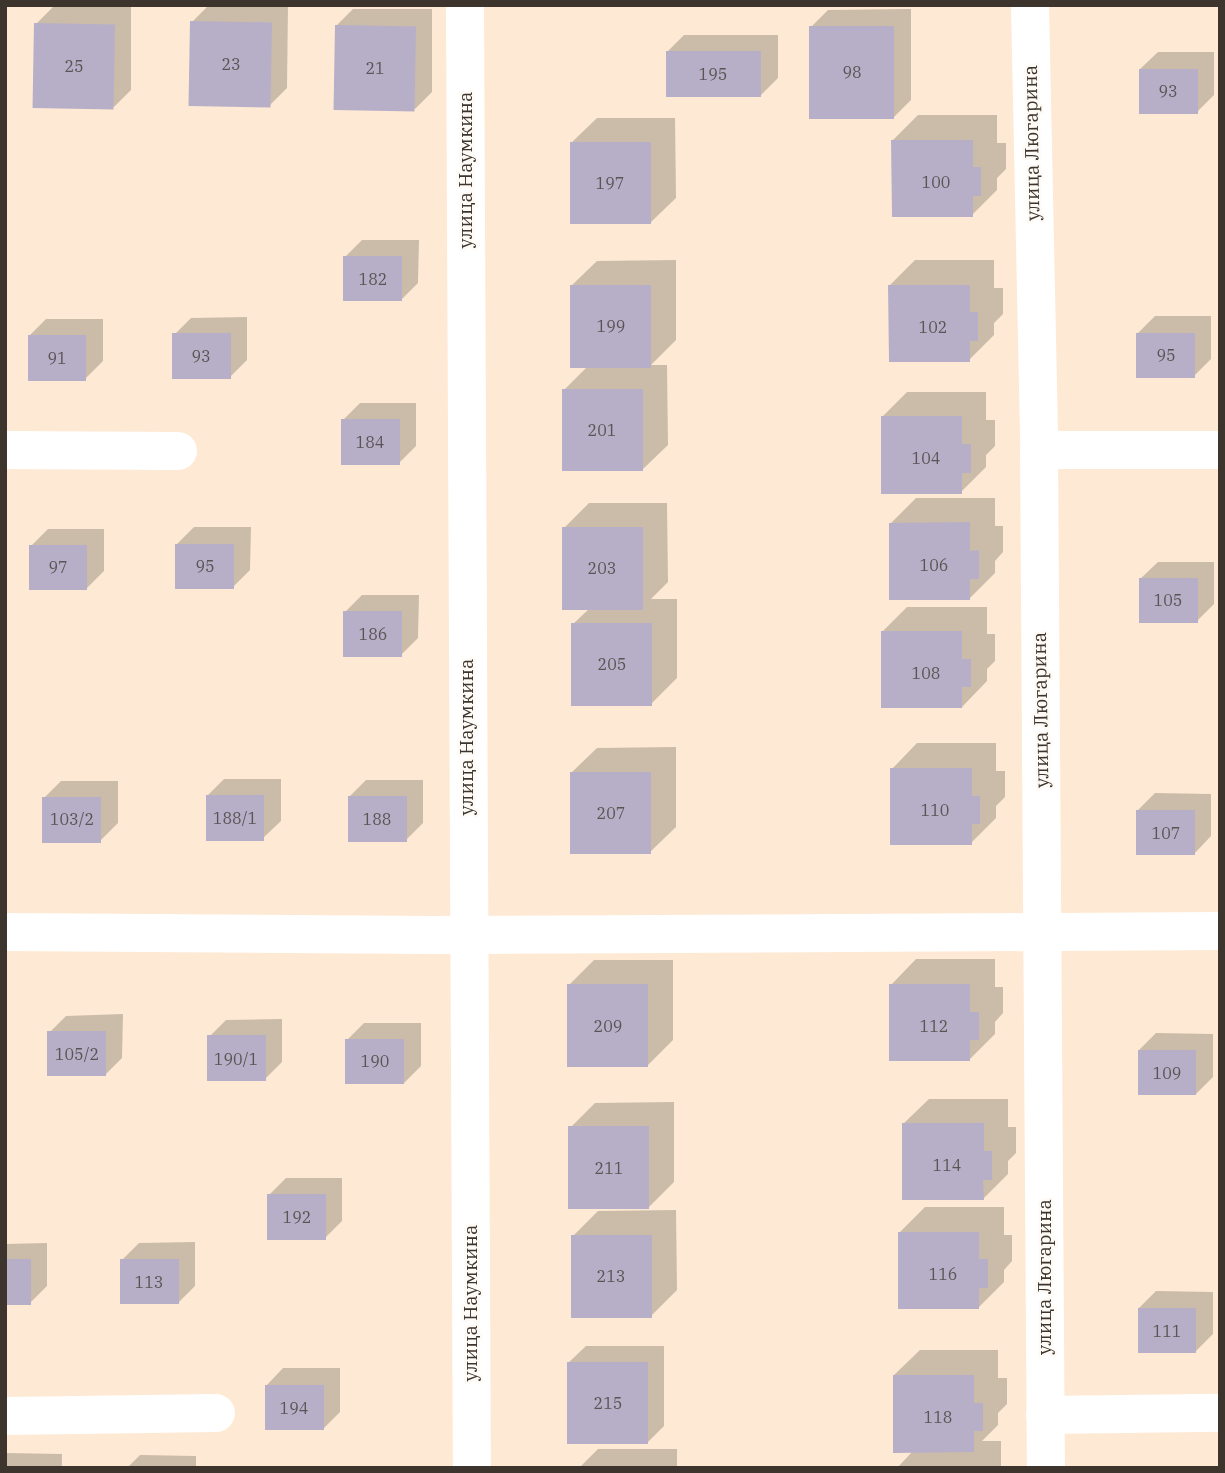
<!DOCTYPE html>
<html>
<head>
<meta charset="utf-8">
<style>
  body { margin:0 }
  #map { position:relative; width:1225px; height:1473px; overflow:hidden; background:#feead4; font-family:"IBM Plex Serif",serif }
  div>[style] { position:absolute }
  .shadow>* { inset:0; background:#0003; transform-origin:0 0 }
  .building>* { inset:0; background:#b7afc8; transform-origin:0 0 }
  .minor>* { height:38px; margin:-19px; padding:0 19px; transform-origin:19px; border-radius:19px; background:#fff }
  span { translate:-50% -50%; white-space:nowrap; text-align:center; line-height:1.15; -webkit-text-stroke:5px #fefaf6; paint-order:stroke }
  .number-label { font-size:16px; color:#5c5454 }
  .number-label span { -webkit-text-stroke-width:0 }
  .street-label { font-size:19px; color:#3d352d }
  .frame { position:absolute; inset:0; border:7px solid #3d352d; pointer-events:none }
</style>
</head>
<body>
<div id="map">
  <div class="shadow">
    <div style="clip-path:polygon(209px 5px,288px 5px,287px 88px,270px 105px,192px 22px)"></div>
    <div style="clip-path:polygon(53px 7px,131px 7px,131px 90px,114px 107px,36px 24px)"></div>
    <div style="clip-path:polygon(353px 9px,432px 9px,432px 92px,415px 109px,336px 26px)"></div>
    <div style="clip-path:polygon(911px 9px,911px 100px,894px 117px,811px 27px,828px 10px)"></div>
    <div style="clip-path:polygon(684px 35px,778px 35px,778px 78px,761px 95px,667px 52px)"></div>
    <div style="clip-path:polygon(1158px 52px,1214px 52px,1214px 95px,1197px 112px,1140px 69px)"></div>
    <div style="clip-path:polygon(918px 115px,997px 115px,997px 143px,1006px 143px,1006px 169px,997px 178px,997px 190px,972px 215px,893px 140px)"></div>
    <div style="clip-path:polygon(597px 118px,675px 118px,676px 198px,650px 223px,571px 143px)"></div>
    <div style="clip-path:polygon(362px 240px,419px 240px,418px 283px,401px 300px,345px 257px)"></div>
    <div style="clip-path:polygon(676px 260px,676px 340px,651px 365px,667px 365px,668px 445px,642px 470px,564px 390px,588px 366px,571px 286px,597px 261px)"></div>
    <div style="clip-path:polygon(915px 260px,994px 260px,994px 288px,1003px 288px,1003px 314px,994px 323px,994px 335px,969px 360px,890px 285px)"></div>
    <div style="clip-path:polygon(1155px 316px,1211px 316px,1211px 359px,1194px 376px,1138px 333px)"></div>
    <div style="clip-path:polygon(247px 317px,247px 360px,230px 377px,174px 335px,191px 318px)"></div>
    <div style="clip-path:polygon(46px 319px,103px 319px,103px 361px,86px 378px,29px 336px)"></div>
    <div style="clip-path:polygon(907px 392px,986px 392px,986px 420px,995px 420px,995px 446px,986px 455px,986px 467px,961px 492px,882px 417px)"></div>
    <div style="clip-path:polygon(360px 403px,416px 403px,416px 446px,399px 463px,343px 420px)"></div>
    <div style="clip-path:polygon(916px 498px,995px 498px,995px 526px,1003px 526px,1003px 552px,995px 561px,995px 573px,970px 598px,891px 523px)"></div>
    <div style="clip-path:polygon(589px 503px,667px 503px,668px 582px,651px 599px,677px 599px,677px 678px,652px 703px,573px 624px,590px 608px,564px 528px)"></div>
    <div style="clip-path:polygon(194px 527px,251px 527px,250px 570px,233px 587px,177px 544px)"></div>
    <div style="clip-path:polygon(48px 529px,104px 529px,104px 571px,87px 588px,31px 546px)"></div>
    <div style="clip-path:polygon(1158px 562px,1214px 562px,1214px 604px,1197px 621px,1140px 579px)"></div>
    <div style="clip-path:polygon(362px 595px,419px 595px,418px 638px,401px 655px,345px 612px)"></div>
    <div style="clip-path:polygon(907px 607px,987px 607px,987px 634px,995px 634px,995px 661px,987px 669px,987px 681px,962px 707px,882px 632px)"></div>
    <div style="clip-path:polygon(917px 743px,996px 743px,996px 771px,1005px 771px,1005px 797px,996px 806px,996px 818px,971px 843px,892px 769px)"></div>
    <div style="clip-path:polygon(676px 747px,676px 827px,650px 852px,571px 773px,597px 748px)"></div>
    <div style="clip-path:polygon(224px 779px,281px 779px,281px 821px,263px 838px,207px 796px)"></div>
    <div style="clip-path:polygon(366px 780px,423px 780px,423px 823px,406px 840px,349px 797px)"></div>
    <div style="clip-path:polygon(61px 781px,118px 781px,118px 823px,101px 840px,44px 798px)"></div>
    <div style="clip-path:polygon(1155px 793px,1211px 794px,1211px 836px,1194px 854px,1138px 810px)"></div>
    <div style="clip-path:polygon(916px 959px,995px 959px,995px 987px,1003px 987px,1003px 1013px,995px 1022px,995px 1034px,970px 1059px,891px 985px)"></div>
    <div style="clip-path:polygon(594px 960px,673px 960px,673px 1040px,648px 1065px,569px 985px)"></div>
    <div style="clip-path:polygon(123px 1014px,122px 1058px,105px 1075px,49px 1033px,66px 1016px)"></div>
    <div style="clip-path:polygon(282px 1019px,282px 1062px,265px 1079px,209px 1037px,226px 1020px)"></div>
    <div style="clip-path:polygon(364px 1023px,421px 1023px,421px 1066px,404px 1083px,347px 1040px)"></div>
    <div style="clip-path:polygon(1156px 1033px,1213px 1034px,1213px 1077px,1196px 1094px,1139px 1050px)"></div>
    <div style="clip-path:polygon(929px 1099px,1008px 1099px,1008px 1127px,1016px 1127px,1016px 1153px,1008px 1161px,1008px 1174px,983px 1199px,903px 1124px)"></div>
    <div style="clip-path:polygon(674px 1102px,674px 1182px,649px 1207px,570px 1128px,595px 1103px)"></div>
    <div style="clip-path:polygon(286px 1178px,342px 1178px,342px 1221px,325px 1238px,269px 1195px)"></div>
    <div style="clip-path:polygon(925px 1207px,1004px 1207px,1004px 1235px,1012px 1235px,1012px 1261px,1004px 1270px,1004px 1282px,979px 1307px,900px 1232px)"></div>
    <div style="clip-path:polygon(676px 1210px,677px 1290px,652px 1315px,573px 1236px,598px 1211px)"></div>
    <div style="clip-path:polygon(195px 1242px,195px 1286px,178px 1303px,122px 1260px,139px 1243px)"></div>
    <div style="clip-path:polygon(47px 1243px,47px 1286px,30px 1303px,5px 1304px,5px 1244px)"></div>
    <div style="clip-path:polygon(1156px 1291px,1213px 1292px,1213px 1334px,1196px 1351px,1139px 1308px)"></div>
    <div style="clip-path:polygon(586px 1346px,664px 1346px,664px 1426px,647px 1443px,568px 1363px)"></div>
    <div style="clip-path:polygon(920px 1350px,998px 1350px,998px 1378px,1007px 1378px,1007px 1404px,998px 1413px,998px 1425px,982px 1441px,1001px 1441px,1001px 1468px,897px 1468px,913px 1451px,894px 1375px)"></div>
    <div style="clip-path:polygon(283px 1368px,340px 1368px,340px 1412px,323px 1429px,266px 1386px)"></div>
    <div style="clip-path:polygon(598px 1449px,677px 1449px,677px 1468px,579px 1468px)"></div>
    <div style="left:5px;top:1453px;width:57px;height:15px;rotate:1deg"></div>
    <div style="clip-path:polygon(140px 1455px,196px 1456px,196px 1468px,127px 1468px)"></div>
  </div>
  <div class="building">
    <div style="left:190px;top:21px;width:82px;height:85px;rotate:1deg"></div>
    <div style="left:34px;top:23px;width:81px;height:85px;rotate:1deg"></div>
    <div style="left:335px;top:25px;width:81px;height:85px;rotate:1deg"></div>
    <div style="left:809px;top:26px;width:85px;height:93px"></div>
    <div style="left:666px;top:51px;width:95px;height:46px"></div>
    <div style="left:1139px;top:69px;width:59px;height:45px"></div>
    <div style="clip-path:polygon(891px 140px,973px 140px,973px 167px,981px 167px,981px 196px,973px 196px,973px 217px,892px 217px)"></div>
    <div style="left:570px;top:142px;width:81px;height:82px"></div>
    <div style="left:343px;top:256px;width:59px;height:45px"></div>
    <div style="left:570px;top:285px;width:81px;height:83px"></div>
    <div style="clip-path:polygon(888px 285px,970px 285px,970px 312px,978px 312px,978px 341px,970px 341px,970px 362px,889px 362px)"></div>
    <div style="left:231px;top:333px;width:46px;height:59px;rotate:90deg"></div>
    <div style="left:1136px;top:333px;width:59px;height:45px"></div>
    <div style="left:28px;top:335px;width:58px;height:46px"></div>
    <div style="left:562px;top:389px;width:81px;height:82px"></div>
    <div style="clip-path:polygon(881px 416px,962px 416px,962px 444px,971px 444px,971px 473px,962px 473px,962px 494px,881px 494px)"></div>
    <div style="left:341px;top:419px;width:59px;height:46px"></div>
    <div style="clip-path:polygon(970px 522px,970px 551px,979px 550px,979px 579px,970px 579px,970px 600px,889px 600px,889px 523px)"></div>
    <div style="left:562px;top:527px;width:81px;height:83px"></div>
    <div style="left:175px;top:544px;width:59px;height:45px"></div>
    <div style="left:29px;top:545px;width:58px;height:45px"></div>
    <div style="left:1139px;top:578px;width:59px;height:45px"></div>
    <div style="left:343px;top:611px;width:59px;height:46px"></div>
    <div style="left:571px;top:623px;width:81px;height:83px"></div>
    <div style="clip-path:polygon(881px 631px,962px 631px,962px 659px,971px 659px,971px 687px,962px 687px,962px 708px,881px 708px)"></div>
    <div style="clip-path:polygon(890px 768px,972px 768px,972px 796px,980px 796px,980px 824px,972px 824px,972px 845px,890px 845px)"></div>
    <div style="left:570px;top:772px;width:81px;height:82px"></div>
    <div style="left:206px;top:795px;width:58px;height:46px"></div>
    <div style="left:348px;top:796px;width:59px;height:46px"></div>
    <div style="left:42px;top:797px;width:59px;height:46px"></div>
    <div style="left:1136px;top:810px;width:59px;height:45px"></div>
    <div style="left:567px;top:984px;width:81px;height:83px"></div>
    <div style="clip-path:polygon(889px 984px,970px 984px,970px 1012px,979px 1012px,979px 1040px,970px 1040px,970px 1061px,889px 1061px)"></div>
    <div style="left:106px;top:1031px;width:45px;height:59px;rotate:90deg"></div>
    <div style="left:266px;top:1035px;width:46px;height:59px;rotate:90deg"></div>
    <div style="left:345px;top:1039px;width:59px;height:45px"></div>
    <div style="left:1138px;top:1050px;width:58px;height:45px"></div>
    <div style="clip-path:polygon(902px 1123px,984px 1123px,984px 1151px,992px 1151px,992px 1180px,983px 1180px,984px 1200px,902px 1200px)"></div>
    <div style="left:649px;top:1126px;width:83px;height:81px;rotate:90deg"></div>
    <div style="left:267px;top:1194px;width:59px;height:46px"></div>
    <div style="clip-path:polygon(898px 1232px,979px 1232px,979px 1259px,988px 1259px,988px 1288px,979px 1288px,979px 1309px,898px 1309px)"></div>
    <div style="left:571px;top:1235px;width:81px;height:83px"></div>
    <div style="left:31px;top:1259px;width:46px;height:26px;rotate:90deg"></div>
    <div style="left:120px;top:1259px;width:59px;height:45px"></div>
    <div style="left:1138px;top:1308px;width:58px;height:45px"></div>
    <div style="left:648px;top:1362px;width:82px;height:81px;rotate:90deg"></div>
    <div style="clip-path:polygon(893px 1375px,974px 1375px,974px 1403px,983px 1403px,983px 1431px,974px 1431px,974px 1452px,893px 1453px)"></div>
    <div style="left:265px;top:1385px;width:59px;height:45px"></div>
  </div>
  <div class="minor">
    <div style="left:465px;top:5px;width:1463px;rotate:89.73deg"></div>
    <div style="left:1030px;top:5px;width:445px;rotate:88.8deg"></div>
    <div style="left:1039px;top:450px;width:1018px;rotate:89.61deg"></div>
    <div style="left:5px;top:450px;width:173px;rotate:0.3deg"></div>
    <div style="left:1039px;top:450px;width:181px"></div>
    <div style="left:5px;top:932px;width:463px;rotate:0.4deg"></div>
    <div style="left:468px;top:935px;width:752px;rotate:-0.3deg"></div>
    <div style="left:1045px;top:1415px;width:175px;rotate:-0.7deg"></div>
    <div style="left:5px;top:1416px;width:211px;rotate:-0.8deg"></div>
  </div>
  <div class="number-label">
    <span style="left:231px;top:64px">23</span>
    <span style="left:74px;top:66px">25</span>
    <span style="left:375px;top:68px">21</span>
    <span style="left:852px;top:72px">98</span>
    <span style="left:713px;top:74px">195</span>
    <span style="left:1168px;top:91px">93</span>
    <span style="left:936px;top:182px">100</span>
    <span style="left:610px;top:183px">197</span>
    <span style="left:373px;top:279px">182</span>
    <span style="left:611px;top:326px">199</span>
    <span style="left:933px;top:327px">102</span>
    <span style="left:1166px;top:355px">95</span>
    <span style="left:201px;top:356px">93</span>
    <span style="left:57px;top:358px">91</span>
    <span style="left:602px;top:430px">201</span>
    <span style="left:370px;top:442px">184</span>
    <span style="left:926px;top:458px">104</span>
    <span style="left:934px;top:565px">106</span>
    <span style="left:205px;top:566px">95</span>
    <span style="left:58px;top:567px">97</span>
    <span style="left:602px;top:568px">203</span>
    <span style="left:1168px;top:600px">105</span>
    <span style="left:373px;top:634px">186</span>
    <span style="left:612px;top:664px">205</span>
    <span style="left:926px;top:673px">108</span>
    <span style="left:935px;top:810px">110</span>
    <span style="left:611px;top:813px">207</span>
    <span style="left:235px;top:818px">188/1</span>
    <span style="left:72px;top:819px">103/2</span>
    <span style="left:377px;top:819px">188</span>
    <span style="left:1166px;top:833px">107</span>
    <span style="left:608px;top:1026px">209</span>
    <span style="left:934px;top:1026px">112</span>
    <span style="left:77px;top:1054px">105/2</span>
    <span style="left:236px;top:1059px">190/1</span>
    <span style="left:375px;top:1061px">190</span>
    <span style="left:1167px;top:1073px">109</span>
    <span style="left:947px;top:1165px">114</span>
    <span style="left:609px;top:1168px">211</span>
    <span style="left:297px;top:1217px">192</span>
    <span style="left:943px;top:1274px">116</span>
    <span style="left:611px;top:1276px">213</span>
    <span style="left:149px;top:1282px">113</span>
    <span style="left:1167px;top:1331px">111</span>
    <span style="left:608px;top:1403px">215</span>
    <span style="left:294px;top:1408px">194</span>
    <span style="left:938px;top:1417px">118</span>
  </div>
  <div class="street-label">
    <span style="left:1032px;top:143px;rotate:-91deg">улица Люгарина</span>
    <span style="left:466px;top:170px;rotate:-90deg">улица Наумкина</span>
    <span style="left:1041px;top:710px;rotate:-91deg">улица Люгарина</span>
    <span style="left:467px;top:737px;rotate:-90deg">улица Наумкина</span>
    <span style="left:1045px;top:1277px;rotate:-90deg">улица Люгарина</span>
    <span style="left:471px;top:1303px;rotate:-90deg">улица Наумкина</span>
  </div>
  <div class="frame"></div>
</div>
</body>
</html>
